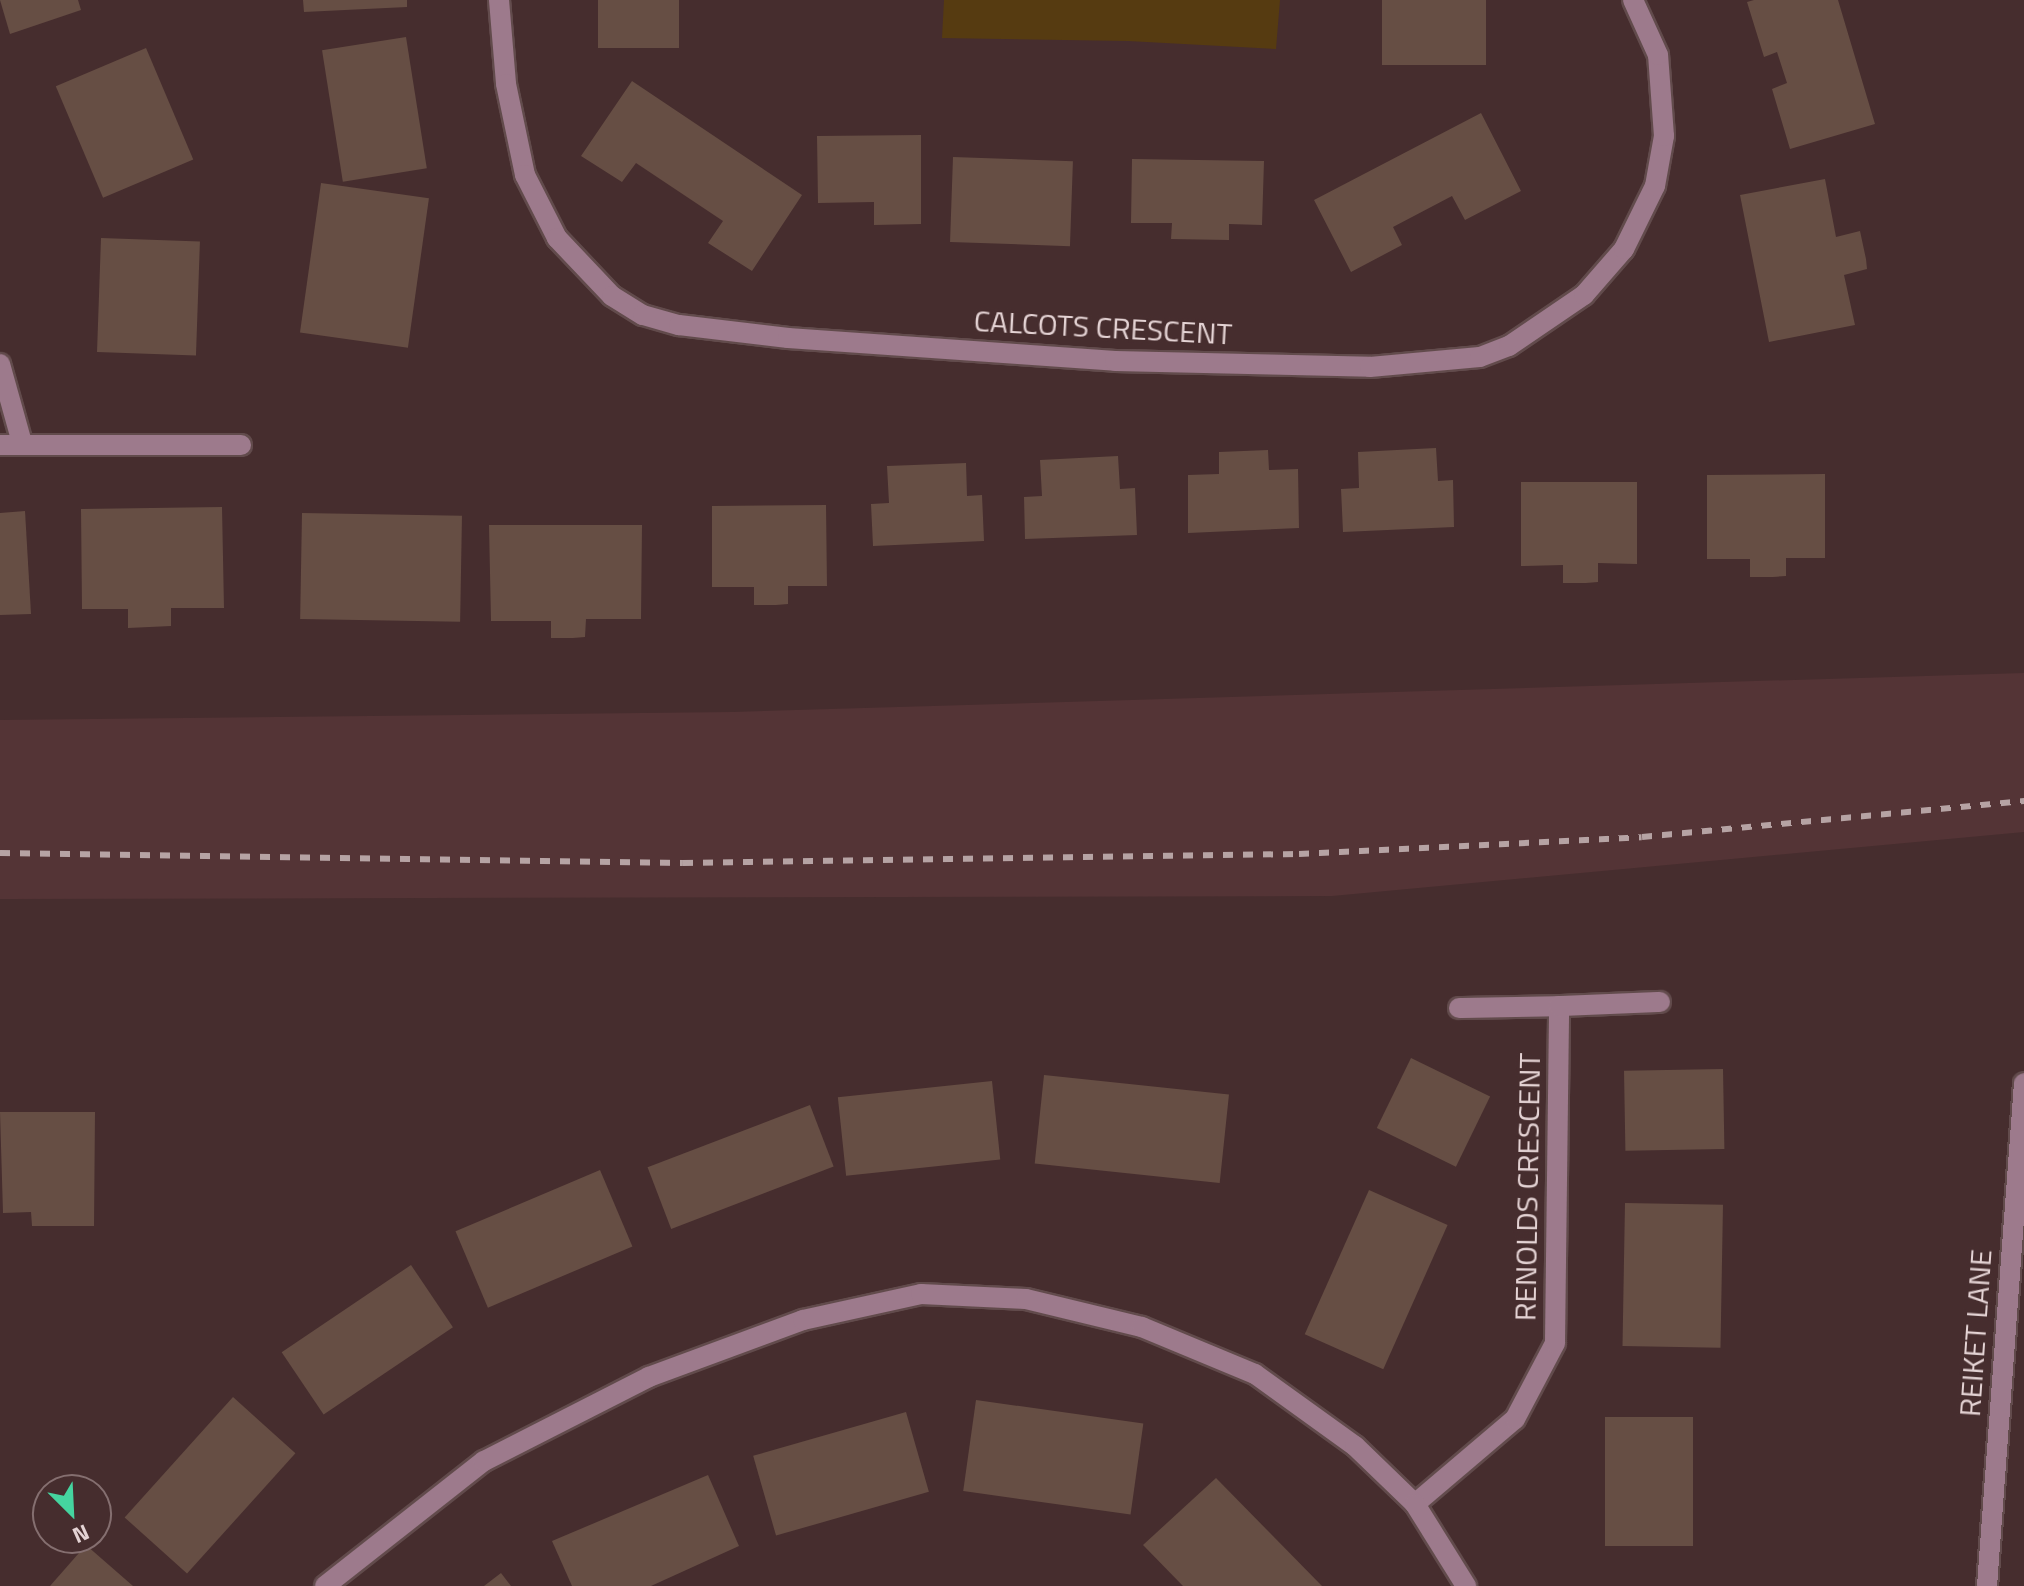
<!DOCTYPE html>
<html>
<head>
<meta charset="utf-8">
<style>
  body { margin:0 }
  #map { position:relative; width:2024px; height:1586px; overflow:hidden; background:#462d2e; font-family:"Titillium Web",sans-serif }
  div>[style] { position:absolute }
  .built>* { inset:0; background:#543436 }
  .green>* { inset:0; background:#563b11 }
  .building>* { inset:0; background:#664e44; transform-origin:0 0 }
  .roads { filter:drop-shadow(2px 0 #624b4c) drop-shadow(-2px 0 #624b4c) drop-shadow(0 2px #624b4c) drop-shadow(0 -2px #624b4c) }
  .minor>* { height:20px; margin:-10px; padding:0 10px; transform-origin:10px; border-radius:10px; background:#9d7a8c }
  .rail>* { height:6px; margin-top:-3px; transform-origin:0; background:repeating-linear-gradient(90deg,#b6a3a4 0 10px,transparent 0 20px) }
  span { translate:-50% -50%; white-space:nowrap; text-align:center; line-height:1.15; -webkit-text-stroke:7px #462d2e; paint-order:stroke }
  .street-label { font-size:30px; color:#e4d3d4 }
  .north { position:absolute; left:32px; top:1474px; width:80px; height:80px; box-sizing:border-box; background:#462d2e; border:2px solid #856f70; border-radius:50%; rotate:156deg; font-size:22px; font-weight:700; line-height:32px; text-align:center; color:#e4d3d4 }
  .north::after { content:''; display:block; margin:auto; width:28px; height:36px; background:#45d49f; clip-path:polygon(50% 0,100% 100%,50% 72%,0 100%) }
</style>
</head>
<body>
<div id="map">
  <div class="built">
    <div style="clip-path:polygon(2024px 673px,2024px 832px,1332px 896px,0 899px,0 720px,733px 712px)"></div>
  </div>
  <div class="green">
    <div style="clip-path:polygon(944px 0,1280px 0,1276px 49px,1128px 41px,942px 38px)"></div>
  </div>
  <div class="building">
    <div style="clip-path:polygon(0 0,78px 0,81px 10px,10px 34px)"></div>
    <div style="clip-path:polygon(303px 0,407px 0,407px 7px,304px 12px)"></div>
    <div style="left:598px;top:0;width:81px;height:48px"></div>
    <div style="left:1382px;top:0;width:104px;height:65px"></div>
    <div style="clip-path:polygon(1754px 0,1838px 0,1875px 124px,1790px 149px,1772px 89px,1787px 83px,1777px 52px,1764px 57px,1747px 2px)"></div>
    <div style="left:406px;top:37px;width:133px;height:85px;rotate:81deg"></div>
    <div style="left:146px;top:48px;width:121px;height:98px;rotate:67deg"></div>
    <div style="clip-path:polygon(632px 81px,802px 195px,752px 271px,708px 243px,723px 221px,636px 163px,622px 182px,581px 156px)"></div>
    <div style="clip-path:polygon(1481px 113px,1521px 191px,1465px 220px,1452px 196px,1393px 227px,1402px 245px,1351px 272px,1314px 200px)"></div>
    <div style="clip-path:polygon(921px 135px,921px 224px,874px 225px,874px 202px,818px 203px,817px 136px)"></div>
    <div style="left:953px;top:157px;width:120px;height:85px;rotate:2deg"></div>
    <div style="clip-path:polygon(1132px 159px,1264px 161px,1262px 225px,1229px 224px,1229px 240px,1171px 239px,1172px 223px,1131px 223px)"></div>
    <div style="clip-path:polygon(1825px 179px,1836px 237px,1860px 231px,1866px 259px,1867px 269px,1844px 275px,1855px 325px,1769px 342px,1740px 195px)"></div>
    <div style="left:321px;top:183px;width:109px;height:151px;rotate:8deg"></div>
    <div style="left:101px;top:238px;width:99px;height:114px;rotate:2deg"></div>
    <div style="clip-path:polygon(1436px 448px,1438px 481px,1453px 480px,1454px 527px,1343px 532px,1341px 489px,1359px 488px,1358px 452px)"></div>
    <div style="clip-path:polygon(1268px 450px,1269px 470px,1298px 469px,1299px 528px,1188px 533px,1188px 475px,1219px 474px,1219px 452px)"></div>
    <div style="clip-path:polygon(1118px 456px,1120px 489px,1135px 488px,1137px 535px,1025px 539px,1024px 497px,1042px 496px,1040px 460px)"></div>
    <div style="clip-path:polygon(966px 463px,967px 496px,982px 495px,984px 541px,873px 546px,871px 504px,889px 503px,887px 466px)"></div>
    <div style="clip-path:polygon(1825px 474px,1825px 558px,1786px 558px,1786px 576px,1773px 577px,1750px 577px,1750px 559px,1707px 559px,1707px 475px)"></div>
    <div style="clip-path:polygon(1521px 482px,1637px 482px,1637px 564px,1598px 563px,1598px 582px,1586px 583px,1563px 583px,1563px 565px,1521px 566px)"></div>
    <div style="clip-path:polygon(826px 505px,827px 586px,788px 586px,788px 604px,776px 605px,754px 605px,754px 587px,712px 587px,712px 506px)"></div>
    <div style="clip-path:polygon(222px 507px,224px 608px,171px 608px,171px 626px,128px 628px,128px 609px,82px 609px,81px 509px)"></div>
    <div style="clip-path:polygon(25px 511px,31px 614px,0 615px,0 513px)"></div>
    <div style="left:302px;top:513px;width:160px;height:106px;rotate:1deg"></div>
    <div style="clip-path:polygon(489px 525px,642px 525px,641px 619px,586px 619px,585px 637px,573px 638px,551px 638px,551px 621px,491px 621px)"></div>
    <div style="left:1411px;top:1058px;width:88px;height:78px;rotate:26deg"></div>
    <div style="left:1723px;top:1069px;width:80px;height:99px;rotate:89deg"></div>
    <div style="left:1044px;top:1075px;width:186px;height:89px;rotate:6deg"></div>
    <div style="left:992px;top:1081px;width:79px;height:155px;rotate:84deg"></div>
    <div style="left:810px;top:1105px;width:66px;height:174px;rotate:69deg"></div>
    <div style="clip-path:polygon(0 1112px,95px 1112px,94px 1226px,32px 1226px,31px 1212px,3px 1213px)"></div>
    <div style="left:600px;top:1170px;width:83px;height:157px;rotate:67deg"></div>
    <div style="left:1369px;top:1190px;width:86px;height:158px;rotate:24deg"></div>
    <div style="left:1625px;top:1203px;width:98px;height:143px;rotate:1deg"></div>
    <div style="left:411px;top:1265px;width:75px;height:156px;rotate:56deg"></div>
    <div style="left:233px;top:1397px;width:84px;height:162px;rotate:42deg"></div>
    <div style="left:976px;top:1400px;width:169px;height:92px;rotate:8deg"></div>
    <div style="left:906px;top:1412px;width:83px;height:159px;rotate:74deg"></div>
    <div style="left:1605px;top:1417px;width:88px;height:129px"></div>
    <div style="clip-path:polygon(708px 1475px,739px 1546px,651px 1586px,572px 1586px,552px 1541px)"></div>
    <div style="clip-path:polygon(1216px 1478px,1322px 1586px,1183px 1586px,1143px 1545px)"></div>
    <div style="clip-path:polygon(86px 1545px,133px 1586px,50px 1586px)"></div>
    <div style="clip-path:polygon(501px 1573px,511px 1586px,484px 1586px)"></div>
  </div>
  <div class="roads">
    <div class="minor">
      <div style="left:499px;top:0;width:84px;rotate:85.2deg"></div>
      <div style="left:506px;top:84px;width:93px;rotate:78.2deg"></div>
      <div style="left:525px;top:175px;width:71px;rotate:63.1deg"></div>
      <div style="left:557px;top:238px;width:80px;rotate:46.5deg"></div>
      <div style="left:612px;top:296px;width:36px;rotate:32deg"></div>
      <div style="left:643px;top:315px;width:37px;rotate:16deg"></div>
      <div style="left:679px;top:325px;width:110px;rotate:6.8deg"></div>
      <div style="left:788px;top:338px;width:328px;rotate:4deg"></div>
      <div style="left:1115px;top:361px;width:255px;rotate:1.3deg"></div>
      <div style="left:1370px;top:367px;width:110px;rotate:-5.2deg"></div>
      <div style="left:1480px;top:357px;width:31px;rotate:-21deg"></div>
      <div style="left:1509px;top:346px;width:91px;rotate:-34.2deg"></div>
      <div style="left:1584px;top:295px;width:61px;rotate:-49deg"></div>
      <div style="left:1624px;top:249px;width:70px;rotate:-63.8deg"></div>
      <div style="left:1655px;top:186px;width:51px;rotate:-79.8deg"></div>
      <div style="left:1664px;top:136px;width:81px;rotate:-94.2deg"></div>
      <div style="left:1658px;top:55px;width:60px;rotate:-114.4deg"></div>
      <div style="left:0;top:364px;width:82px;rotate:74.4deg"></div>
      <div style="left:0;top:445px;width:241px"></div>
      <div style="left:1459px;top:1008px;width:100px;rotate:-1.1deg"></div>
      <div style="left:1415px;top:1504px;width:131px;rotate:-40.4deg"></div>
      <div style="left:1515px;top:1419px;width:86px;rotate:-62.2deg"></div>
      <div style="left:1555px;top:1343px;width:337px;rotate:-89.3deg"></div>
      <div style="left:1559px;top:1006px;width:101px;rotate:-2.3deg"></div>
      <div style="left:325px;top:1586px;width:202px;rotate:-38.2deg"></div>
      <div style="left:484px;top:1461px;width:185px;rotate:-27deg"></div>
      <div style="left:649px;top:1377px;width:164px;rotate:-20.3deg"></div>
      <div style="left:803px;top:1320px;width:121px;rotate:-12.4deg"></div>
      <div style="left:921px;top:1294px;width:105px;rotate:2.7deg"></div>
      <div style="left:1026px;top:1299px;width:119px;rotate:13.6deg"></div>
      <div style="left:1142px;top:1327px;width:122px;rotate:22.6deg"></div>
      <div style="left:1255px;top:1374px;width:123px;rotate:35.8deg"></div>
      <div style="left:1355px;top:1446px;width:83px;rotate:44deg"></div>
      <div style="left:1415px;top:1504px;width:97px;rotate:58.1deg"></div>
      <div style="left:1987px;top:1586px;width:504px;rotate:-85.79deg"></div>
    </div>
  </div>
  <div class="rail">
    <div style="left:0;top:853px;width:683px;rotate:0.84deg"></div>
    <div style="left:683px;top:863px;width:616px;rotate:-0.84deg"></div>
    <div style="left:1299px;top:854px;width:343px;rotate:-2.8deg"></div>
    <div style="left:1642px;top:837px;width:384px;rotate:-5.4deg"></div>
  </div>
  <div class="street-label">
    <span style="left:1103px;top:327px;rotate:3deg">CALCOTS CRESCENT</span>
    <span style="left:1527px;top:1187px;rotate:-89deg">RENOLDS CRESCENT</span>
    <span style="left:1975px;top:1333px;rotate:-86deg">REIKET LANE</span>
  </div>
  <div class="north">N</div>
</div>
</body>
</html>
